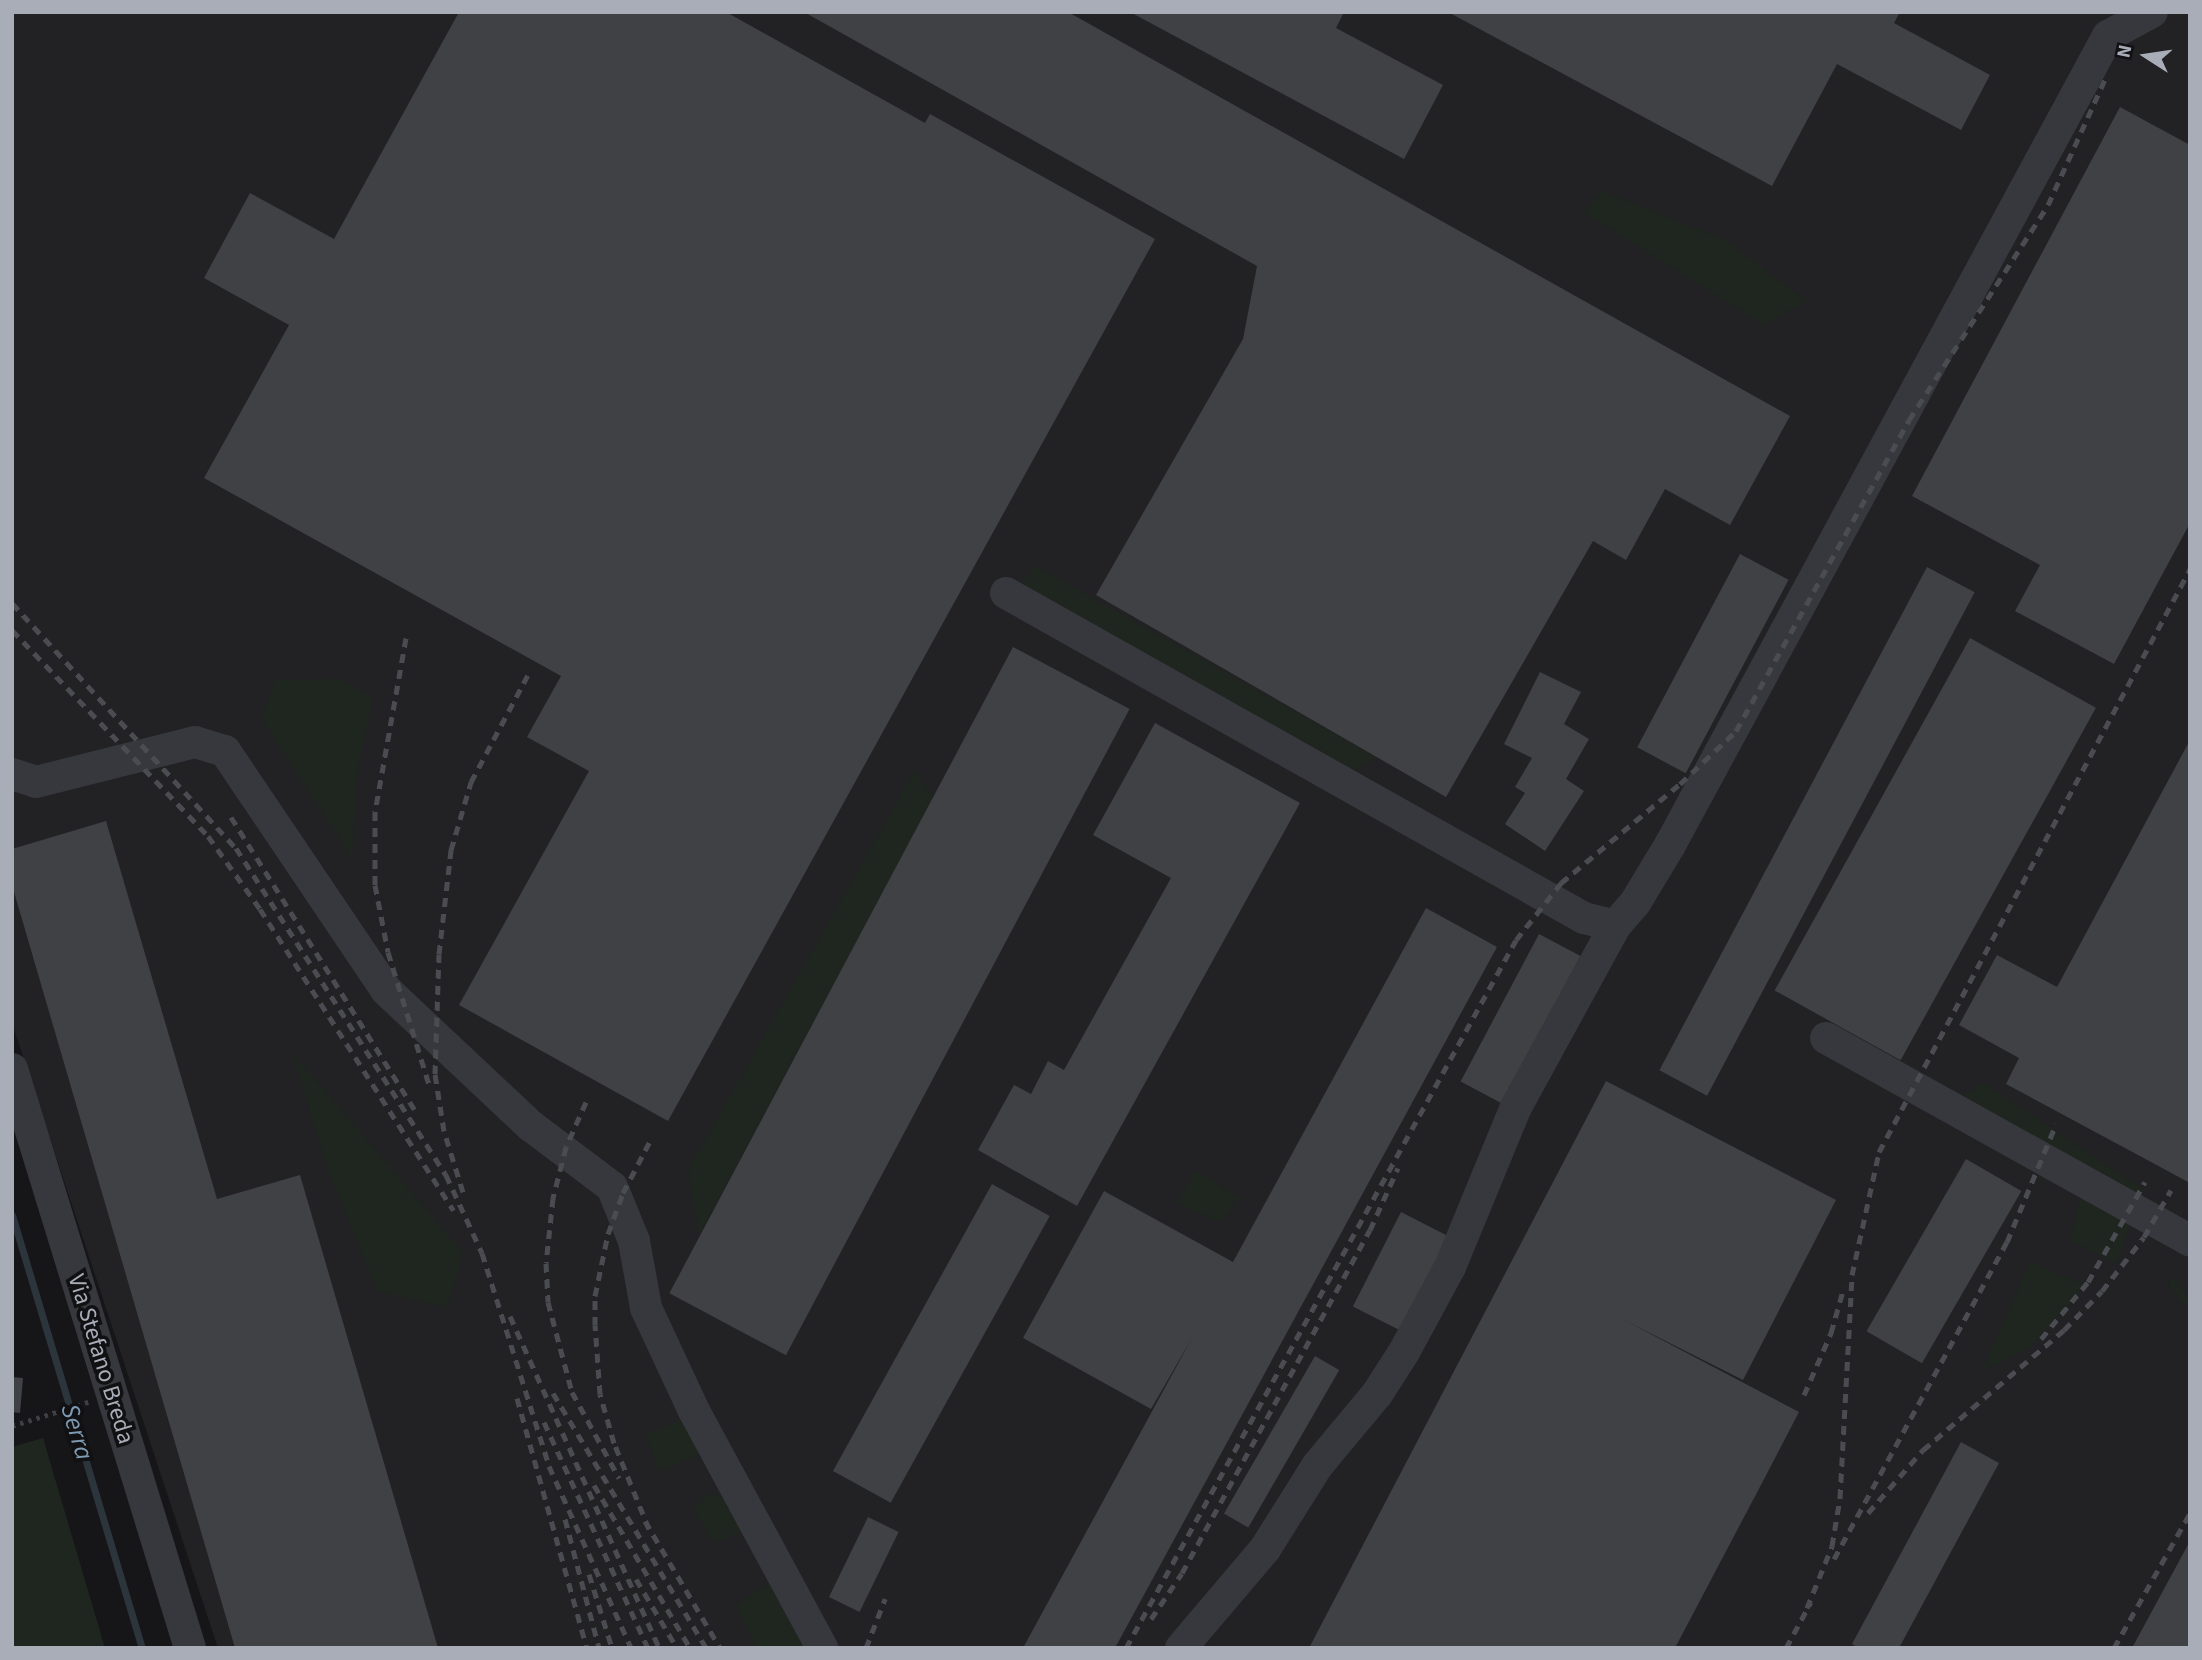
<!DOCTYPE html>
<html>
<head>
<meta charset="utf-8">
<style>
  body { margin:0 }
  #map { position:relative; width:2202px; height:1660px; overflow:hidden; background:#161618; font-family:"Source Sans 3",sans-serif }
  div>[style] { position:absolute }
  .built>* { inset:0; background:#222225 }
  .green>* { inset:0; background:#1e261f }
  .stream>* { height:7px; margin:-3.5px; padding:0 3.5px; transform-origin:3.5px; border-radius:3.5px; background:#2c353c }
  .building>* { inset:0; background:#404145; transform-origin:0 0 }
  .path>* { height:4.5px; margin-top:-2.25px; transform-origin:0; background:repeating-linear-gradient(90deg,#3d3f44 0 3.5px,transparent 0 8.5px) }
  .minor>* { height:32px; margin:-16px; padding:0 16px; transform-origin:16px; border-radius:16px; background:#37383d }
  .rail>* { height:5px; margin-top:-2.5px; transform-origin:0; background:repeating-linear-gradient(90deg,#4a4c52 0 9px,transparent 0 16px) }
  span { translate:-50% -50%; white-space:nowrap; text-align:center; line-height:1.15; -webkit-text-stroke:7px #111113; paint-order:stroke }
  .street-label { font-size:24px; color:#a8adb8 }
  .water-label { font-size:26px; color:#7f9bb3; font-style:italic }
  .frame { position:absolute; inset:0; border:14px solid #a8adb8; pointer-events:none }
  .north { position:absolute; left:2111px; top:21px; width:70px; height:70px; -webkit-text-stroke:5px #111113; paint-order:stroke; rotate:282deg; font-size:19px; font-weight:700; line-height:28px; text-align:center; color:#a8adb8 }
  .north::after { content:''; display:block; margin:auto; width:24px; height:32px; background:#a8adb8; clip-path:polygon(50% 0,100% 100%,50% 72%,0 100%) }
</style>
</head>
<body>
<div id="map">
  <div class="built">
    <div style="clip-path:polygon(12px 12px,2190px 12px,2190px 1648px,218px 1648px,12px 1023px)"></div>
  </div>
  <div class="green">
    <div style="clip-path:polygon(1602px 191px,1726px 240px,1806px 301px,1764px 325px,1583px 212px)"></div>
    <div style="clip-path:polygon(1035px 566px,1376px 757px,1342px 778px,1008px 602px)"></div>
    <div style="clip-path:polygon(340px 679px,373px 698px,357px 772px,352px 858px,262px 719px,275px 680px)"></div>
    <div style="clip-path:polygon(915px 770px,933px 799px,699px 1235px,688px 1170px)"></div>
    <div style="clip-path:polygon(292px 1052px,463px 1253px,448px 1307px,378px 1292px,328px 1171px)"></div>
    <div style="clip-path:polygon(1984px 1083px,2143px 1190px,2116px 1264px,2071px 1240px,2081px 1190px,1944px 1106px)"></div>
    <div style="clip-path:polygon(1196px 1170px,1239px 1198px,1220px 1222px,1177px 1203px)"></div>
    <div style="clip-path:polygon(2030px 1262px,2085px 1285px,2030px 1347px,1982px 1371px)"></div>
    <div style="clip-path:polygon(2172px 1276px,2190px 1300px,2190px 1311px,2168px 1285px)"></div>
    <div style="clip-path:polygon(680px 1420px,713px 1442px,693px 1457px,659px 1471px,646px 1435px)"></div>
    <div style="clip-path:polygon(43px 1438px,105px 1648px,12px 1648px,12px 1447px)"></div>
    <div style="clip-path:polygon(709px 1493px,747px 1504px,746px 1529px,715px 1543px,693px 1509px)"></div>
    <div style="clip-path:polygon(770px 1581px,808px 1648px,756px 1648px,736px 1606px)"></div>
  </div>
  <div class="stream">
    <div style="left:12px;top:1215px;width:452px;rotate:73.3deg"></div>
  </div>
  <div class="building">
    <div style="clip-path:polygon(459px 12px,726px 12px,925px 123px,930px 114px,1155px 239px,668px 1121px,459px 1005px,589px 771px,527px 737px,561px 676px,204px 478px,289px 325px,204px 278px,250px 193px,334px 239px)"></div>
    <div style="clip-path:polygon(804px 12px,1068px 12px,1790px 416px,1730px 525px,1665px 489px,1626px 560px,1593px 541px,1446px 797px,1096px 595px,1243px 339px,1257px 266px)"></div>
    <div style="clip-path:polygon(1130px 12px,1344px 12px,1336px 28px,1443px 85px,1404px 159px)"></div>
    <div style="clip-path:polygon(1448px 12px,1900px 12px,1894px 23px,1990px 75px,1961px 130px,1837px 64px,1772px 186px)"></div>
    <div style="clip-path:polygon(2120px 107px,2190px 145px,2190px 523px,2114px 664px,2015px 611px,2040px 565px,1912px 496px)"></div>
    <div style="left:1740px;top:554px;width:55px;height:219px;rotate:28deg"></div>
    <div style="left:1927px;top:567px;width:54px;height:570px;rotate:28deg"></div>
    <div style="left:1970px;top:638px;width:144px;height:403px;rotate:29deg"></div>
    <div style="left:1013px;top:647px;width:132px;height:732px;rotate:28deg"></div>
    <div style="clip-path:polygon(1540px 672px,1581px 692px,1564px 724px,1589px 739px,1566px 779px,1584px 791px,1545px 851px,1505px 824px,1525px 793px,1515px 787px,1532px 758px,1504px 744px)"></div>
    <div style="clip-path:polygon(1155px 723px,1300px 803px,1077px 1206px,978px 1150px,1014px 1085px,1031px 1094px,1048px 1061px,1064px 1070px,1171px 878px,1093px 835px)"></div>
    <div style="clip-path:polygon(2190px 740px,2190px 1183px,2006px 1084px,2019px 1058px,1959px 1025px,1997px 955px,2057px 987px)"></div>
    <div style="clip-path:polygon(106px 821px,217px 1199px,300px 1175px,438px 1648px,235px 1648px,12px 885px,12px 849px)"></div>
    <div style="clip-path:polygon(1426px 908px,1497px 947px,1115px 1648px,1023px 1648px,1192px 1338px,1151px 1409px,1023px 1338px,1104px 1191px,1233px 1262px)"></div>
    <div style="left:1539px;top:934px;width:47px;height:167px;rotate:28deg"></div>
    <div style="clip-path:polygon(1606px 1081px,1836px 1200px,1743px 1380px,1624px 1320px,1799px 1412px,1762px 1483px,1675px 1648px,1309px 1648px)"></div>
    <div style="left:1966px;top:1159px;width:64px;height:199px;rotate:30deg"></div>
    <div style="left:992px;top:1184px;width:66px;height:328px;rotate:29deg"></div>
    <div style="left:1401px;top:1212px;width:56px;height:106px;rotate:27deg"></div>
    <div style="left:1315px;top:1356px;width:28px;height:182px;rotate:30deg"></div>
    <div style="clip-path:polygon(12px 1377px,23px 1378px,20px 1413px,12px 1412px)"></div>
    <div style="clip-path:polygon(1961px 1442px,1999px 1463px,1899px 1648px,1858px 1648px,1852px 1644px)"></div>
    <div style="left:868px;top:1517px;width:34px;height:89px;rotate:26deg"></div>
    <div style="clip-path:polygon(2190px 1541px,2190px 1648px,2132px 1648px)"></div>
  </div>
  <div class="path">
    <div style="left:12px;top:1426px;width:80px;rotate:-17.5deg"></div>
  </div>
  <div class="minor">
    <div style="left:1006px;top:593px;width:663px;rotate:29.35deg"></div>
    <div style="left:1584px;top:918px;width:32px;rotate:14deg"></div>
    <div style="left:1615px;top:926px;width:30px;rotate:-49deg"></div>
    <div style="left:1635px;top:903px;width:68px;rotate:-58.9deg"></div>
    <div style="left:1670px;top:845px;width:920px;rotate:-61.57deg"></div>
    <div style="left:2108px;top:36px;width:50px;rotate:-28.6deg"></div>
    <div style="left:12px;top:774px;width:25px;rotate:18deg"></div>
    <div style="left:36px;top:782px;width:164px;rotate:-14.1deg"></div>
    <div style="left:195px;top:742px;width:31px;rotate:17deg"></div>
    <div style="left:225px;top:751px;width:288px;rotate:56deg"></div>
    <div style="left:386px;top:990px;width:199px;rotate:43.2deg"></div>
    <div style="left:531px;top:1126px;width:101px;rotate:37deg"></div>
    <div style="left:612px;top:1187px;width:58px;rotate:67.8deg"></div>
    <div style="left:634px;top:1241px;width:68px;rotate:79.8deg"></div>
    <div style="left:646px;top:1308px;width:111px;rotate:65deg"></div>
    <div style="left:693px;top:1409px;width:272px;rotate:61.6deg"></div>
    <div style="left:1826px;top:1038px;width:417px;rotate:29.1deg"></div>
    <div style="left:12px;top:1069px;width:606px;rotate:72.91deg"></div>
    <div style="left:1181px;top:1648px;width:130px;rotate:-49.7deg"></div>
    <div style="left:1265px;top:1549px;width:98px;rotate:-57.9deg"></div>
    <div style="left:1317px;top:1466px;width:94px;rotate:-50.2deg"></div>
    <div style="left:1377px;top:1394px;width:50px;rotate:-57.3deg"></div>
    <div style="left:1404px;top:1352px;width:97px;rotate:-61.6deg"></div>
    <div style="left:1450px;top:1267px;width:173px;rotate:-67.6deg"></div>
    <div style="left:1516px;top:1107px;width:206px;rotate:-61.3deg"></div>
  </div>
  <div class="rail">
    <div style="left:12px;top:603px;width:332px;rotate:47.6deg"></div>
    <div style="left:236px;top:848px;width:389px;rotate:57.3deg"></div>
    <div style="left:446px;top:1175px;width:86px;rotate:65.2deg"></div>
    <div style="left:482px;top:1253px;width:223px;rotate:72.5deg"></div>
    <div style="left:549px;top:1466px;width:200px;rotate:65.7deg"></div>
    <div style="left:12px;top:630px;width:284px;rotate:46.4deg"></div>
    <div style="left:208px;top:836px;width:90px;rotate:54.5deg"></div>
    <div style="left:260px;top:909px;width:358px;rotate:57.3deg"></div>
    <div style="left:406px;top:638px;width:177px;rotate:100.1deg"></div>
    <div style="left:375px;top:812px;width:73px;rotate:90deg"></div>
    <div style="left:375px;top:885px;width:68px;rotate:79deg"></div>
    <div style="left:388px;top:952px;width:142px;rotate:72.8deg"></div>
    <div style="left:231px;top:817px;width:350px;rotate:57.9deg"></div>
    <div style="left:586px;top:1102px;width:49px;rotate:114deg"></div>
    <div style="left:566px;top:1147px;width:53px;rotate:104.3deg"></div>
    <div style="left:553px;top:1198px;width:65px;rotate:96.1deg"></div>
    <div style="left:546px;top:1263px;width:39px;rotate:87deg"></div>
    <div style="left:548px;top:1302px;width:93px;rotate:75.1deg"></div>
    <div style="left:572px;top:1392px;width:98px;rotate:61.3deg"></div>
    <div style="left:463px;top:1192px;width:64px;rotate:-107.3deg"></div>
    <div style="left:444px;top:1131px;width:58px;rotate:-99deg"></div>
    <div style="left:435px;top:1074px;width:120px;rotate:-88.1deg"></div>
    <div style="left:439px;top:954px;width:105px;rotate:-83.4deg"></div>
    <div style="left:451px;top:850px;width:71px;rotate:-73.6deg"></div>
    <div style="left:471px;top:782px;width:121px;rotate:-62deg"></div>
    <div style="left:510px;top:1316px;width:364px;rotate:65.8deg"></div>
    <div style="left:2041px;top:1339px;width:74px;rotate:-50.5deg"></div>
    <div style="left:2088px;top:1282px;width:115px;rotate:-60.3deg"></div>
    <div style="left:553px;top:1393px;width:297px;rotate:59deg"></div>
    <div style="left:1804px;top:1395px;width:68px;rotate:-66.5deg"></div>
    <div style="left:1831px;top:1333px;width:48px;rotate:-74.2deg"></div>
    <div style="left:517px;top:1398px;width:260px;rotate:74.4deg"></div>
    <div style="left:544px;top:1422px;width:249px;rotate:65.3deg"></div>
    <div style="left:594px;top:1485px;width:189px;rotate:59.5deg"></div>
    <div style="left:1868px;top:1513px;width:84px;rotate:-48.9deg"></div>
    <div style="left:1923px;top:1450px;width:185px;rotate:-40.4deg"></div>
    <div style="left:2064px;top:1330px;width:54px;rotate:-45.7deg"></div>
    <div style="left:2102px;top:1291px;width:68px;rotate:-52.1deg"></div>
    <div style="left:2144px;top:1237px;width:54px;rotate:-60.1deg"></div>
    <div style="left:565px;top:1519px;width:133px;rotate:75.2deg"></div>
    <div style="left:645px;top:1521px;width:147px;rotate:59.4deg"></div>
    <div style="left:649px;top:1529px;width:93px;rotate:-112.1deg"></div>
    <div style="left:614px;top:1443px;width:51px;rotate:-105.9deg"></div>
    <div style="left:600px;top:1394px;width:69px;rotate:-94.1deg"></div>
    <div style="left:595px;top:1325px;width:29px;rotate:-90deg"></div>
    <div style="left:595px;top:1296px;width:63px;rotate:-78.2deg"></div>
    <div style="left:608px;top:1234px;width:44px;rotate:-69.9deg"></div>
    <div style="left:623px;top:1193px;width:63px;rotate:-62.6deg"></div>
    <div style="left:1834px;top:1559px;width:361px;rotate:-61.4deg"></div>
    <div style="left:2007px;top:1242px;width:128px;rotate:-67.4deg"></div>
    <div style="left:589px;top:1574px;width:77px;rotate:72.7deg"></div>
    <div style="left:636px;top:1579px;width:80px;rotate:59.3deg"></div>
    <div style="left:1807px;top:1608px;width:67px;rotate:-68deg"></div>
    <div style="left:1832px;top:1546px;width:49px;rotate:-80.5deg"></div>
    <div style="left:1840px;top:1498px;width:223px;rotate:-86.9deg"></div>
    <div style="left:1852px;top:1275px;width:126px;rotate:-77.6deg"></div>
    <div style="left:1879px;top:1152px;width:661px;rotate:-61.92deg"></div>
    <div style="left:1151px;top:1619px;width:55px;rotate:-56deg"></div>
    <div style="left:1182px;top:1573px;width:391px;rotate:-61.3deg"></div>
    <div style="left:1370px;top:1230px;width:68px;rotate:-65.7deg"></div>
    <div style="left:866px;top:1648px;width:53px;rotate:-68.8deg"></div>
    <div style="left:1126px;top:1648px;width:808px;rotate:-61.15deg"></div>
    <div style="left:1516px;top:940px;width:73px;rotate:-51.7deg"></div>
    <div style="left:1561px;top:883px;width:155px;rotate:-39.8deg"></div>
    <div style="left:1680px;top:784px;width:77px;rotate:-43.4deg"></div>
    <div style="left:1736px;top:731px;width:356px;rotate:-60.9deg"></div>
    <div style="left:1909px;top:420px;width:256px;rotate:-57.1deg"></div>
    <div style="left:2048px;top:205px;width:143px;rotate:-65.6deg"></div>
    <div style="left:1786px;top:1648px;width:52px;rotate:-61.5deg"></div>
    <div style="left:2114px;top:1648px;width:155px;rotate:-60.6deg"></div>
  </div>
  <div class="street-label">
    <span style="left:101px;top:1359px;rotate:73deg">Via Stefano Breda</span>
  </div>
  <div class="water-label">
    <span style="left:77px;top:1432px;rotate:73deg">Serra</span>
  </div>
  <div class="frame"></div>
  <div class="north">N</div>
</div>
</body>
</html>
